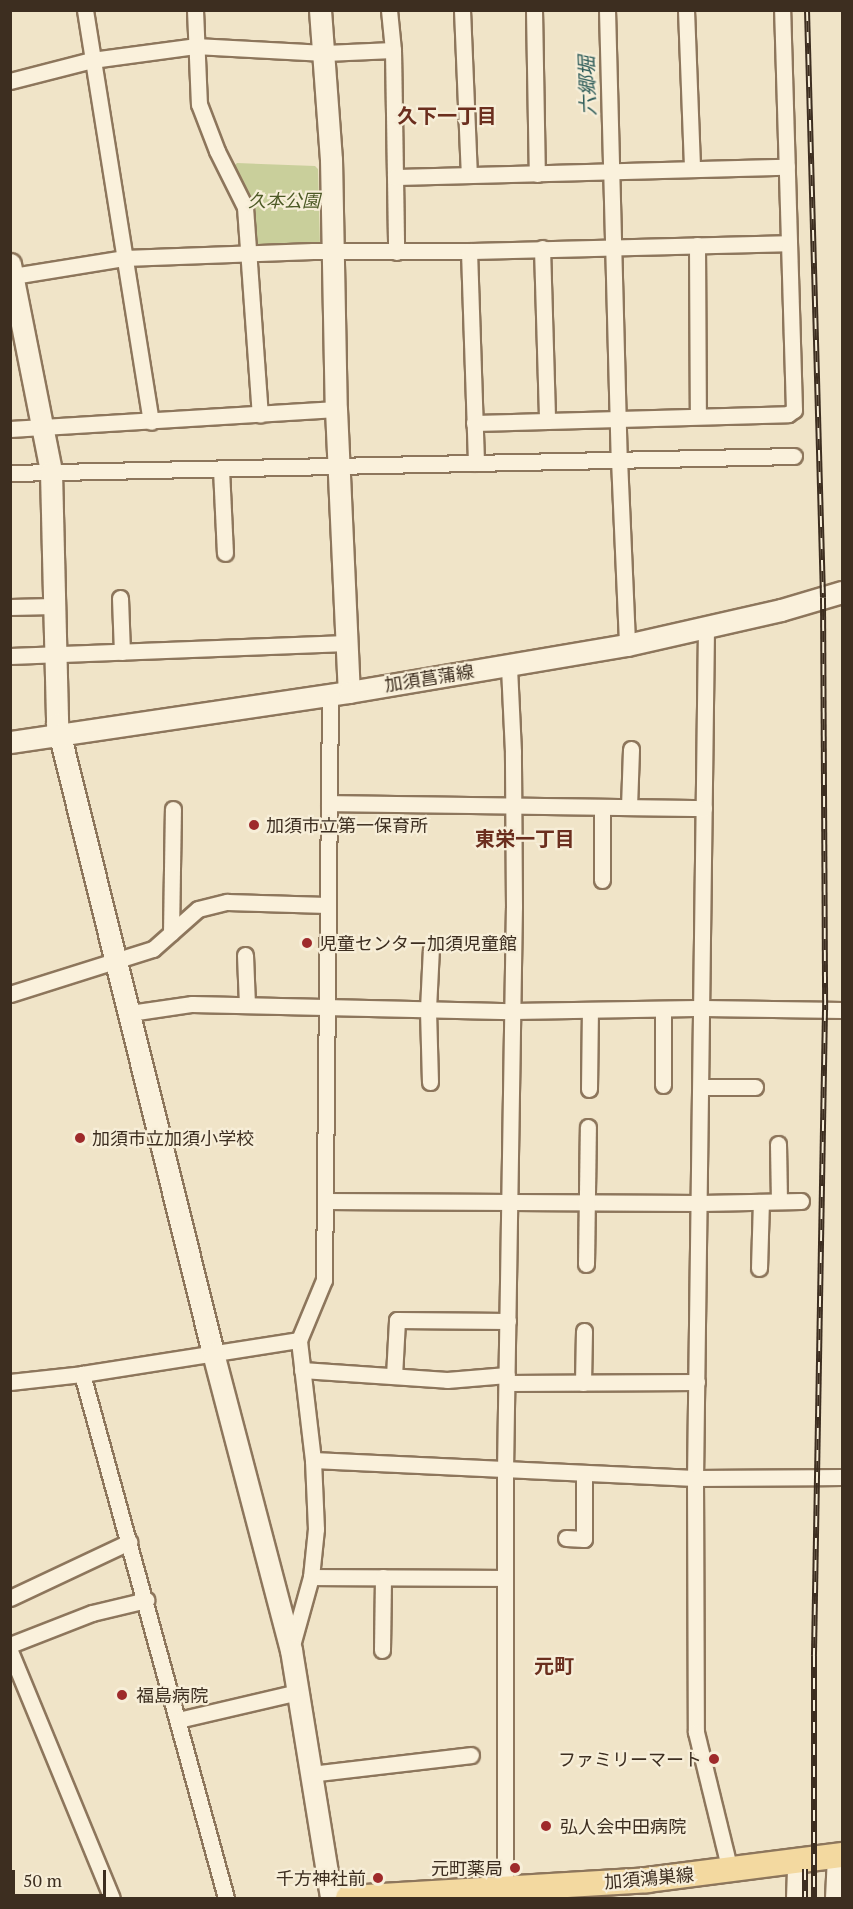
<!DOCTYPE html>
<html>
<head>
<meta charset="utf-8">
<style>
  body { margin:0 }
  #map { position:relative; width:853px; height:1909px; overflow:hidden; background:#f0e4c8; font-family:"PT Serif","Noto Sans JP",serif }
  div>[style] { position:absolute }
  .green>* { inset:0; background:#c9cf9b }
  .roads { filter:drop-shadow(2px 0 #8d765c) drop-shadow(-2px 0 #8d765c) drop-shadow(0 2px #8d765c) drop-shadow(0 -2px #8d765c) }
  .street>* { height:15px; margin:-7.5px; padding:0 7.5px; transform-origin:7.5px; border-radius:7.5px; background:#faf1dc }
  .secondary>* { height:21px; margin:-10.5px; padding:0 10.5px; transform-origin:10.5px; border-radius:10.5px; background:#faf1dc }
  .primary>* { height:24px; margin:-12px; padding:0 12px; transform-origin:12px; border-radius:12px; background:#f3d9a0 }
  .rail>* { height:6px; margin-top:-3px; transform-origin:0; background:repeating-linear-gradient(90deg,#f7eed8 0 11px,#3d2e20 0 22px); box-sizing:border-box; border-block:2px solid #3d2e20 }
  .dots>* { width:16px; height:16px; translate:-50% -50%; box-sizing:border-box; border:3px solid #f7eed8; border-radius:50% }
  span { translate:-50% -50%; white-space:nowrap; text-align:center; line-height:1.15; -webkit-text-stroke:4.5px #f7eed8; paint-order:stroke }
  .park-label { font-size:18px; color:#4d5a26; font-style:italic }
  .street-label { font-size:18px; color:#3d2e20 }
  .poi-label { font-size:18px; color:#3d2e20 }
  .left { translate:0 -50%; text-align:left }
  .right { translate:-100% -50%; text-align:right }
  .water-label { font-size:20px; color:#2f5d5a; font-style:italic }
  .neighbourhood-label { font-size:20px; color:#6b2e1e; font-weight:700 }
  .frame { position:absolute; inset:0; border:12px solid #3d2e20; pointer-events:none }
  .scale { position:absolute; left:12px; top:1870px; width:94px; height:27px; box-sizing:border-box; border:3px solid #3d2e20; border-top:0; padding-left:8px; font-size:18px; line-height:21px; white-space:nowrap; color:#3d2e20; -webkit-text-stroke:4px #f7eed8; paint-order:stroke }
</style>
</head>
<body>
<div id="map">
  <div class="green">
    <div style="clip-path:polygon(237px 163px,315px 166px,318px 169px,320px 245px,258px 250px,248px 196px,233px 167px)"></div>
  </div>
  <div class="roads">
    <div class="street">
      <div style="left:85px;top:10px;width:417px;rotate:80.9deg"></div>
      <div style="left:195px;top:10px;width:94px;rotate:87.6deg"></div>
      <div style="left:199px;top:104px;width:50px;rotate:69deg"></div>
      <div style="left:217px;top:151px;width:63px;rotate:63.4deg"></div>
      <div style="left:245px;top:207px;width:208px;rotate:85.9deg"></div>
      <div style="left:389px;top:10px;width:40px;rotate:84.3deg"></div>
      <div style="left:393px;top:50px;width:202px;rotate:89.1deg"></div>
      <div style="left:462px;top:10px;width:165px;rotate:87.6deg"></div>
      <div style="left:534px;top:10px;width:164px;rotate:89deg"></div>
      <div style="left:607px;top:10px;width:449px;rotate:88.5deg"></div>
      <div style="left:619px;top:459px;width:186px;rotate:87.5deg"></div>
      <div style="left:686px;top:10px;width:159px;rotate:87.8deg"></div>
      <div style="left:10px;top:81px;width:85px;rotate:-14.4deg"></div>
      <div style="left:92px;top:60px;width:104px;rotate:-7.7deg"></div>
      <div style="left:195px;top:46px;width:130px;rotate:3.1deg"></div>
      <div style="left:325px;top:53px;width:68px;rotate:-2.5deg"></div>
      <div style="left:395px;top:177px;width:392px;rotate:-1.5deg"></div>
      <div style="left:697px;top:245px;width:171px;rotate:89.7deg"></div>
      <div style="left:542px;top:248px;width:173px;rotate:88.3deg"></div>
      <div style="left:469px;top:251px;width:212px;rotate:88.1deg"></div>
      <div style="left:13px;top:276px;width:112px;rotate:-9.2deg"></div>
      <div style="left:124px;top:258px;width:189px;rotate:-2.1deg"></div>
      <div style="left:313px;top:251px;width:156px"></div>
      <div style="left:469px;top:251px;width:320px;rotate:-1.4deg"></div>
      <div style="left:474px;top:423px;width:314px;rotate:-1.6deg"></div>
      <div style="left:788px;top:414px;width:7px;rotate:-34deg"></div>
      <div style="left:794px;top:410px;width:400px;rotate:-91.7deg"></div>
      <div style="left:10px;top:429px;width:327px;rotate:-3.5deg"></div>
      <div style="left:221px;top:469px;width:84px;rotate:87.3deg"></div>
      <div style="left:10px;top:473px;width:784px;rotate:-1.24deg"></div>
      <div style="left:120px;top:598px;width:54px;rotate:87.9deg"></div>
      <div style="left:10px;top:607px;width:44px;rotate:-1.3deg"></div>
      <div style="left:706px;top:628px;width:850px;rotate:90.74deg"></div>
      <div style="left:695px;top:1478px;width:254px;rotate:89.8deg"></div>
      <div style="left:696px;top:1732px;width:142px;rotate:76.2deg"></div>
      <div style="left:10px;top:656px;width:337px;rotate:-2.2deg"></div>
      <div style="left:329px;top:803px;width:375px;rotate:0.8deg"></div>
      <div style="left:602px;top:807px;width:73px;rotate:90deg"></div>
      <div style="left:629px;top:807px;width:58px;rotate:-88deg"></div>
      <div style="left:171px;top:933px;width:124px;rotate:-89.1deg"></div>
      <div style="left:245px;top:955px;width:50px;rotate:87.7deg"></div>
      <div style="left:10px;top:994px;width:150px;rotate:-17.5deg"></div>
      <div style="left:153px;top:949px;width:60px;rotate:-41.6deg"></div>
      <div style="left:198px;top:909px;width:30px;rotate:-14deg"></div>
      <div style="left:227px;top:902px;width:100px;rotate:1.7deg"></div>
      <div style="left:130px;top:1013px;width:63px;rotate:-8.3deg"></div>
      <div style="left:192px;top:1004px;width:320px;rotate:1.3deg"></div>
      <div style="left:512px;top:1011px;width:191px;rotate:-0.9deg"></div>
      <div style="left:703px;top:1008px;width:139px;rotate:0.8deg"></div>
      <div style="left:430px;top:1082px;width:73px;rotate:-91.6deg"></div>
      <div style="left:428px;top:1009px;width:61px;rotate:-87.2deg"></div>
      <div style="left:663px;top:1085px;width:76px;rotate:-90deg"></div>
      <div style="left:702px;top:1087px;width:53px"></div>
      <div style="left:589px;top:1089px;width:79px;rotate:-89.3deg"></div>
      <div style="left:778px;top:1144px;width:57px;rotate:89deg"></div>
      <div style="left:325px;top:1201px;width:375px;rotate:0.3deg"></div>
      <div style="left:700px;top:1203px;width:101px;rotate:-1.1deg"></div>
      <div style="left:586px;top:1264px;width:137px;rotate:-89.2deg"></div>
      <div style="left:759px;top:1268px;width:66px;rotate:-88.3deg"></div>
      <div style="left:302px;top:1370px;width:145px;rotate:3.9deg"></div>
      <div style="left:447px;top:1380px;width:60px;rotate:-4.8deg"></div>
      <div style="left:82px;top:1374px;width:543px;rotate:74.63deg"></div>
      <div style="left:394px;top:1376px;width:56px;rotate:-86.9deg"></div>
      <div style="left:397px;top:1320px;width:111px;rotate:0.5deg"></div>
      <div style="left:10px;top:1382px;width:72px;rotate:-6.3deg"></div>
      <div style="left:82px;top:1374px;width:220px;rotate:-8.9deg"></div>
      <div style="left:507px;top:1383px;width:190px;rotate:-0.3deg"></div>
      <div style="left:583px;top:1383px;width:52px;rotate:-88.9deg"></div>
      <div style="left:313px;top:1460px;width:382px;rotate:2.7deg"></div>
      <div style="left:695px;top:1478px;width:147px;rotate:-0.4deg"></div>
      <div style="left:566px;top:1538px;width:18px;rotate:3deg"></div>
      <div style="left:584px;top:1539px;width:65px;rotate:-90deg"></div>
      <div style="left:311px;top:1577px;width:194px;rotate:0.3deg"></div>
      <div style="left:10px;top:1598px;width:132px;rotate:-25.2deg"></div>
      <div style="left:10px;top:1645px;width:88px;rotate:-21.3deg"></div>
      <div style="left:92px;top:1613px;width:56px;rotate:-13.5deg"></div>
      <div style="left:291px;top:1649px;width:75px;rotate:-74.5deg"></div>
      <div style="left:311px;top:1577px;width:48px;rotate:-84.1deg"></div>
      <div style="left:316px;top:1529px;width:69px;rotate:-92.5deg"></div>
      <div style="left:313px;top:1460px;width:121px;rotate:-96.7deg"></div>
      <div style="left:299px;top:1340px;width:65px;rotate:-67.4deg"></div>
      <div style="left:324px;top:1280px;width:585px;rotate:-89.41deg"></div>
      <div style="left:382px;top:1650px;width:73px;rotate:-89.2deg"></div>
      <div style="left:10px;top:1651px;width:267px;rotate:67.6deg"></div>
      <div style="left:178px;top:1720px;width:123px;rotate:-13.1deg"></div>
      <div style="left:310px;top:1774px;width:162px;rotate:-6.7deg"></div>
      <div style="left:505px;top:1888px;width:417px;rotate:-90deg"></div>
      <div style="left:505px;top:1471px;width:564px;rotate:-89.09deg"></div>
      <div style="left:514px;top:907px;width:155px;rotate:-90.4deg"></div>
      <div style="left:513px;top:752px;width:86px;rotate:-92.7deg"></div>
      <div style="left:794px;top:1898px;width:37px;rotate:-88deg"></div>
      <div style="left:833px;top:1898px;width:42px;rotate:-87.3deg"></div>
    </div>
    <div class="secondary">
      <div style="left:320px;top:10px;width:149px;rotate:85.8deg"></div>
      <div style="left:331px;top:159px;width:250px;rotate:88.9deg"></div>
      <div style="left:336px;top:409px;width:283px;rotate:87.4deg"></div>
      <div style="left:10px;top:264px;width:212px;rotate:78.8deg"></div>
      <div style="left:51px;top:472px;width:252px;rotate:88.6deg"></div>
      <div style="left:57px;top:724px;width:648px;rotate:76.07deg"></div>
      <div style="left:213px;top:1353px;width:307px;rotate:75.3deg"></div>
      <div style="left:291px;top:1650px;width:251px;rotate:80.8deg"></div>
      <div style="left:10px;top:742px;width:343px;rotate:-8.4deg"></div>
      <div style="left:349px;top:692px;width:282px;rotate:-9.6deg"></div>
      <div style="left:627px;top:645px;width:158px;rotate:-12.8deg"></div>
      <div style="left:781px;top:610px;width:64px;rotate:-16.4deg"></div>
    </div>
    <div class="primary">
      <div style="left:348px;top:1898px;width:300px;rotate:-3.4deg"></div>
      <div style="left:647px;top:1880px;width:197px;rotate:-7.3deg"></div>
    </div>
  </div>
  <div class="rail">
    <div style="left:807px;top:10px;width:588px;rotate:88.44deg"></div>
    <div style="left:823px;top:598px;width:412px;rotate:89.7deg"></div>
    <div style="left:825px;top:1010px;width:646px;rotate:90.98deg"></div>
    <div style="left:814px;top:1656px;width:242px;rotate:90deg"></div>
    <div style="left:805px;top:1869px;width:29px;rotate:90deg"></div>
  </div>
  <div class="dots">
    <div style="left:254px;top:825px;background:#9e2a2b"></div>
    <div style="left:307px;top:943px;background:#9e2a2b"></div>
    <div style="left:80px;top:1138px;background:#9e2a2b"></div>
    <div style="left:122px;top:1695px;background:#9e2a2b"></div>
    <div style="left:714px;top:1759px;background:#9e2a2b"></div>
    <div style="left:546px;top:1826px;background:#9e2a2b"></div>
    <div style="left:515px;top:1868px;background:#9e2a2b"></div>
    <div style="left:378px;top:1878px;background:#9e2a2b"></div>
  </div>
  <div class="park-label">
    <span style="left:284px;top:200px">久本公園</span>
  </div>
  <div class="street-label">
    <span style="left:429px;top:678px;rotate:-9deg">加須菖蒲線</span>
    <span style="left:649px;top:1878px;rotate:-5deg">加須鴻巣線</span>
  </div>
  <div class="poi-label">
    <span class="left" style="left:266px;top:825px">加須市立第一保育所</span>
    <span class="left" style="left:319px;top:943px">児童センター加須児童館</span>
    <span class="left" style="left:92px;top:1138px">加須市立加須小学校</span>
    <span class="left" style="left:136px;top:1695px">福島病院</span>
    <span class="right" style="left:702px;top:1759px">ファミリーマート</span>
    <span class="left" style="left:560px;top:1826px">弘人会中田病院</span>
    <span class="right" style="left:503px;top:1868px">元町薬局</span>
    <span class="right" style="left:366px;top:1878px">千方神社前</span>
  </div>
  <div class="water-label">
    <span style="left:587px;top:86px;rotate:-92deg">六郷堀</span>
  </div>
  <div class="neighbourhood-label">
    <span style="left:447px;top:115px">久下一丁目</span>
    <span style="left:525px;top:838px">東栄一丁目</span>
    <span style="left:554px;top:1665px">元町</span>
  </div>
  <div class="frame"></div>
  <div class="scale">50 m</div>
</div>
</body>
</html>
